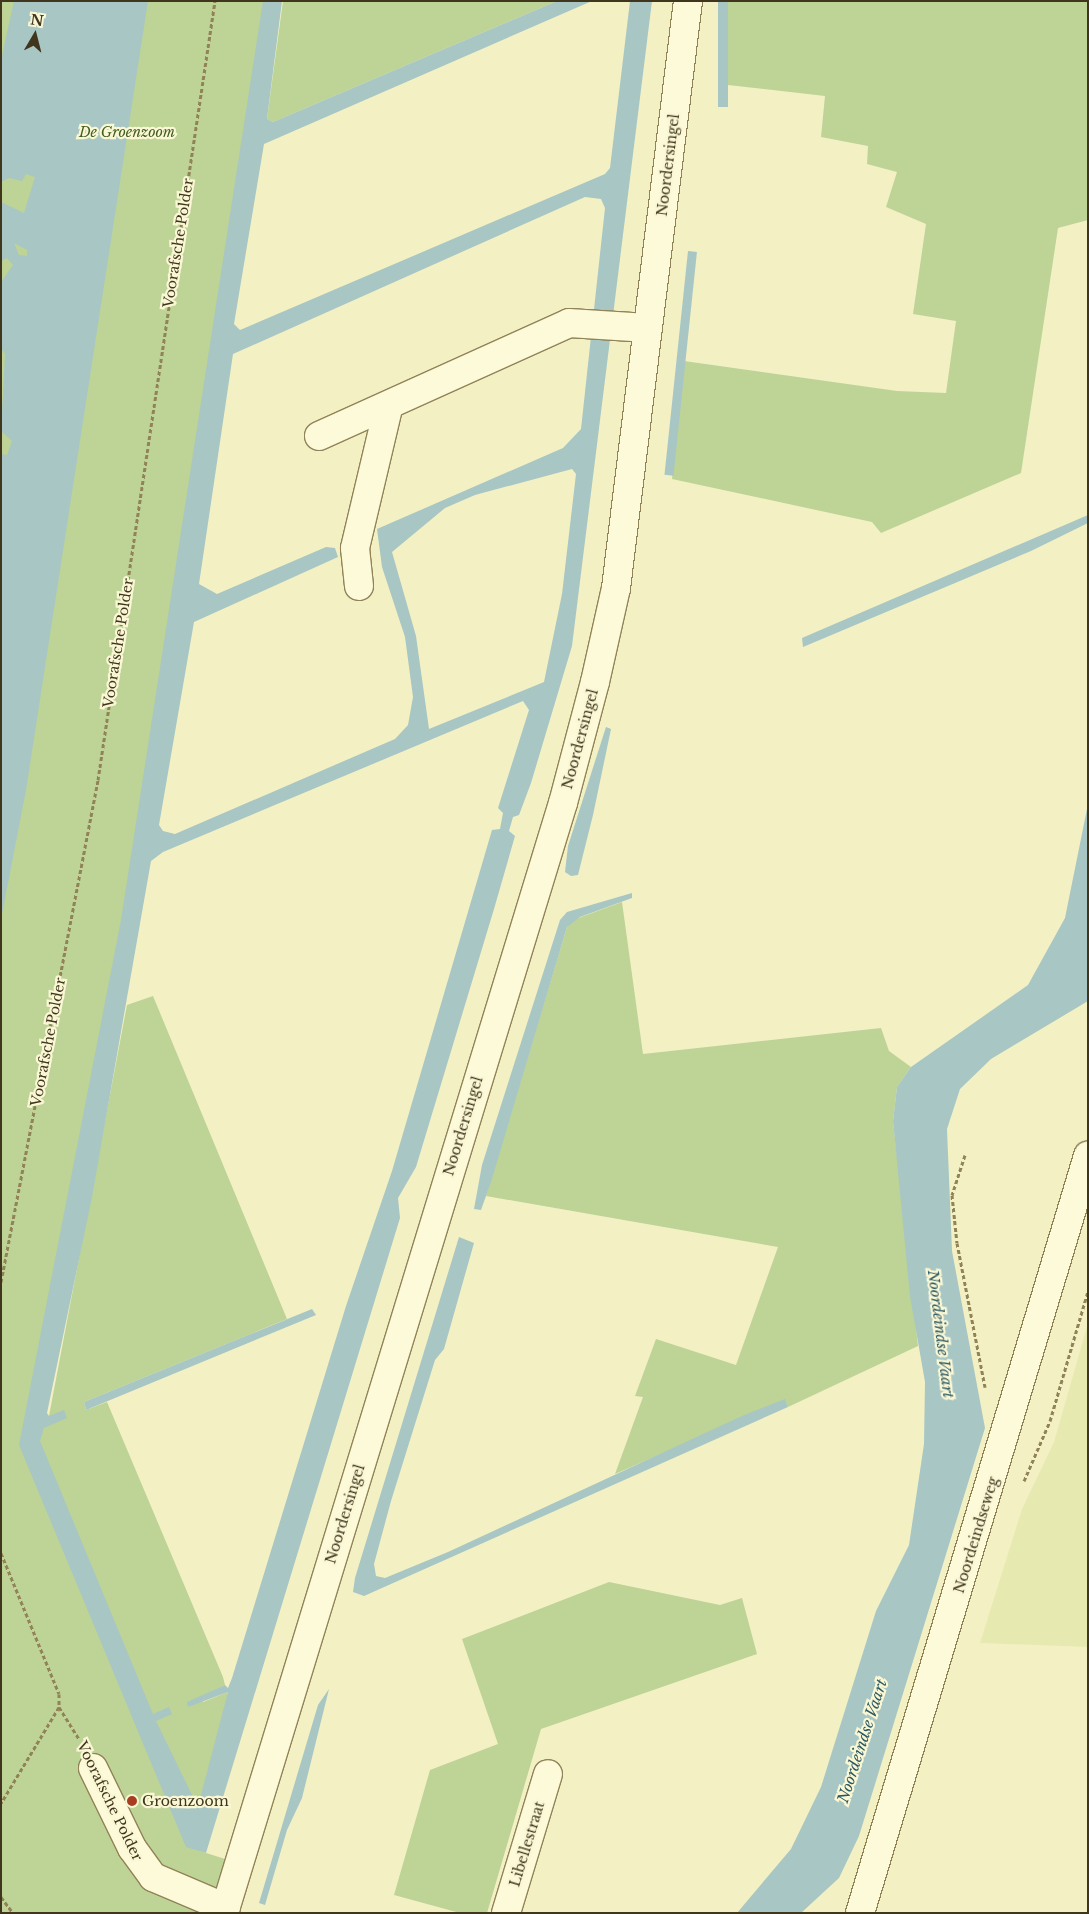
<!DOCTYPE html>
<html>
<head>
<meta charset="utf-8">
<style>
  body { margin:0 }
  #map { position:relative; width:1089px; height:1914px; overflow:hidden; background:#f3f0c4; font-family:"Libre Baskerville",serif }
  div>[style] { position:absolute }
  .farmland>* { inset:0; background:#e6eab1 }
  .green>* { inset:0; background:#bed396 }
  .water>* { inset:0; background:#a7c6c4; transform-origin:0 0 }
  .path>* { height:3px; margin-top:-1.5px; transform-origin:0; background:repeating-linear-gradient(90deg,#918358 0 4px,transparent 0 6.5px) }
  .roads { filter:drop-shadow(1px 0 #918358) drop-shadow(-1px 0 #918358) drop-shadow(0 1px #918358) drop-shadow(0 -1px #918358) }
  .street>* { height:28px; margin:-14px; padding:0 14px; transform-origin:14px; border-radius:14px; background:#fdfad9 }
  .secondary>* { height:28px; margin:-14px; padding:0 14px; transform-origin:14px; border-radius:14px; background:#fdfad9 }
  .dots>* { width:14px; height:14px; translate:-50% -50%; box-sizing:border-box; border:2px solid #faf7d5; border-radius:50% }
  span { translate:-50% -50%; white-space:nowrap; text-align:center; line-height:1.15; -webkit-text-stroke:4.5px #faf7d5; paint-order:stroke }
  .park-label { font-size:14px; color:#415e21; font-style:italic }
  .street-label { font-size:14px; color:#3f361d }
  .poi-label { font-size:14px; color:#3f361d }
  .left { translate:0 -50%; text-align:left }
  .water-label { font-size:15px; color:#2b5861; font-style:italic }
  .frame { position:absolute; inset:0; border:2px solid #3f361d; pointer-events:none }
  .north { position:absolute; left:10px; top:10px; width:50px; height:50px; -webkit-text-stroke:4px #faf7d5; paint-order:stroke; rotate:8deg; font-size:14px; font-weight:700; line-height:20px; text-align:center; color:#3f361d }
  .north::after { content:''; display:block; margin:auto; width:18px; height:22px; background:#3f361d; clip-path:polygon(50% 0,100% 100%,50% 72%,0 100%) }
</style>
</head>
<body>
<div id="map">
  <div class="farmland">
    <div style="clip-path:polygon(1088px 1323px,1088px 1647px,980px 1643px,1022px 1509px,1054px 1442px)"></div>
  </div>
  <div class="green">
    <div style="clip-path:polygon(1px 1px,275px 1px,42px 1430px,49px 1416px,127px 1005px,153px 996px,287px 1319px,84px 1402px,86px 1410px,107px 1402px,223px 1677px,225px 1685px,200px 1697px,203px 1702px,228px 1692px,200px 1851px,225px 1859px,208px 1913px,1px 1913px)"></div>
    <div style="clip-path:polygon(283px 1px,557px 1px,273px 122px,267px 119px)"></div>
    <div style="clip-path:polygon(728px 1px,1088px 1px,1088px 220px,1058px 228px,1021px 473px,881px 533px,872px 522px,672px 479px,684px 361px,897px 391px,946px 393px,956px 321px,913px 314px,926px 224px,886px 207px,897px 172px,867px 164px,868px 146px,821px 137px,825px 96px,719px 84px)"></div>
    <div style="clip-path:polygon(622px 902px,643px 1054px,881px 1028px,889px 1051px,911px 1067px,897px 1087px,893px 1121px,918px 1346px,788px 1407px,785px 1400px,615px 1474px,643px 1397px,635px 1396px,656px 1339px,736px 1365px,778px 1247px,486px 1196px,567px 927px,573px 920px)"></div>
    <div style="clip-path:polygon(609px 1582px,720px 1605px,742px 1598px,757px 1654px,541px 1729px,487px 1913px,460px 1913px,394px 1895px,430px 1770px,498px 1744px,462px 1639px)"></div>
  </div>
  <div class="water">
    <div style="clip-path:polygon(evenodd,14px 1px,148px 1px,26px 790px,1px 919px,1px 454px,7px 455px,12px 441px,1px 431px,5px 354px,1px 348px,1px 282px,13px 265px,7px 258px,1px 261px,1px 202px,24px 213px,35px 177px,26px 174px,22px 181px,9px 178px,1px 182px,1px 60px,14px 1px,14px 243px,27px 250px,27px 256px,19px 255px,14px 243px)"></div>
    <div style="clip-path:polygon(evenodd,263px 1px,282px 1px,267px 119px,273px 122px,557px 1px,592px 1px,264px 144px,234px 324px,240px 330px,605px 174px,610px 168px,630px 1px,652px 1px,572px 646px,531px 783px,519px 815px,513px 817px,509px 831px,515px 836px,494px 909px,416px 1167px,398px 1198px,400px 1218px,206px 1853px,186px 1847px,19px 1445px,121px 920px,263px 1px,585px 197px,601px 199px,605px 208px,581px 429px,563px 448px,377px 529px,382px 567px,405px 637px,413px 697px,408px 725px,395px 739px,175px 834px,163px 831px,159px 825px,194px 622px,338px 557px,335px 548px,326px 547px,217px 594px,199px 584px,233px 354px,585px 197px,263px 1px,572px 469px,576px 474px,562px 594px,544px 682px,429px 729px,416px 636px,392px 552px,445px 508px,475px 495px,572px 469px,263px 1px,523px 701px,529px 710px,498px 808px,503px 813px,500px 829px,492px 830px,392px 1171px,346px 1306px,232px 1678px,228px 1688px,225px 1685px,187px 1702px,188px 1707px,228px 1692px,201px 1795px,193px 1797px,156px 1721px,172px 1714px,169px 1707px,153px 1714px,40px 1441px,44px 1428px,67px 1418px,64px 1410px,49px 1416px,47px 1413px,92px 1197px,151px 861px,163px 852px,523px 701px)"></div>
    <div style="left:718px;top:1px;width:10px;height:106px"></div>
    <div style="left:688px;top:251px;width:9px;height:225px;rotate:6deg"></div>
    <div style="clip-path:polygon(1088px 515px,1088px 523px,1031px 551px,803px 647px,802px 638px)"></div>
    <div style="clip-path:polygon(606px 727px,611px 729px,593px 815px,578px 875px,571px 876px,565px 872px,568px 846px)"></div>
    <div style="clip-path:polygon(1088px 804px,1088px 1001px,991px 1059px,960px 1089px,947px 1129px,952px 1251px,985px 1428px,859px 1836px,839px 1878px,801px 1913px,737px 1913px,791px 1849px,821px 1787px,876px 1611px,909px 1545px,924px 1444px,925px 1382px,910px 1296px,898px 1172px,893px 1121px,897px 1087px,911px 1067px,1028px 985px,1065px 918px)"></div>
    <div style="clip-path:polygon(632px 893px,632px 898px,580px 917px,567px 927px,491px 1182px,481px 1210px,474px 1209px,482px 1165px,560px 920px,567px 912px)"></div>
    <div style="clip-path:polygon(459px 1237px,474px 1243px,444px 1349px,435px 1360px,391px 1501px,374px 1564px,376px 1576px,385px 1578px,448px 1552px,742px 1416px,785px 1399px,788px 1407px,364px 1596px,353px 1592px,355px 1578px)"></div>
    <div style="clip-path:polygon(312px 1309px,316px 1315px,86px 1410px,84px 1402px)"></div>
    <div style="clip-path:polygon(329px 1689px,302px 1798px,287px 1830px,265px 1905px,259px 1903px,318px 1705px)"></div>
  </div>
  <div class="path">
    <div style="left:965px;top:1155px;width:42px;rotate:108deg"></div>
    <div style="left:952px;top:1195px;width:48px;rotate:84.1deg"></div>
    <div style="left:957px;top:1243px;width:147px;rotate:79deg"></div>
    <div style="left:1px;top:1282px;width:511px;rotate:-79.06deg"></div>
    <div style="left:98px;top:780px;width:788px;rotate:-81.46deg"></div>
    <div style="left:1024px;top:1481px;width:65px;rotate:-66.6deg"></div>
    <div style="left:1050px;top:1421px;width:135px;rotate:-73.7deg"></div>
    <div style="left:1px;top:1553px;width:152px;rotate:67.6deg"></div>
    <div style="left:59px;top:1694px;width:13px;rotate:90deg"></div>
    <div style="left:59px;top:1707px;width:112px;rotate:121.1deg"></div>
    <div style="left:59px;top:1707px;width:39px;rotate:58deg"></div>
    <div style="left:1px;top:1897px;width:20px;rotate:53deg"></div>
  </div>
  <div class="roads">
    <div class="street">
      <div style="left:319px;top:436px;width:274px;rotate:-24.3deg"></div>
      <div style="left:569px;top:323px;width:79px;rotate:3.6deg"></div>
      <div style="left:359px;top:586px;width:38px;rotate:-96deg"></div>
      <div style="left:355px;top:548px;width:144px;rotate:-76.7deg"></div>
      <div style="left:93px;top:1768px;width:89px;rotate:64deg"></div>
      <div style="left:132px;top:1848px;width:36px;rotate:54deg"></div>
      <div style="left:153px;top:1877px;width:79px;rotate:23deg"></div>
      <div style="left:224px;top:1913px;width:1161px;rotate:-73.02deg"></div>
      <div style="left:563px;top:803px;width:125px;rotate:-75.2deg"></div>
      <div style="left:595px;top:682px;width:96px;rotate:-77.4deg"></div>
      <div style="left:616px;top:588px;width:591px;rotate:-83.01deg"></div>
      <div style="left:506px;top:1913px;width:145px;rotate:-73.2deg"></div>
    </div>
    <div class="secondary">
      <div style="left:860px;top:1913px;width:791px;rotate:-73.24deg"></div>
    </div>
  </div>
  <div class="dots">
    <div style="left:132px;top:1801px;background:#a83e20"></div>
  </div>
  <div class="park-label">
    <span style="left:127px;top:132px">De Groenzoom</span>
  </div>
  <div class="street-label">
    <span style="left:668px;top:165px;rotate:-83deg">Noordersingel</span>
    <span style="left:178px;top:243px;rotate:-81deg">Voorafsche Polder</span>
    <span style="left:118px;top:643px;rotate:-81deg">Voorafsche Polder</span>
    <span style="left:580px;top:739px;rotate:-75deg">Noordersingel</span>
    <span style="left:48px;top:1042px;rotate:-79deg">Voorafsche Polder</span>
    <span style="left:463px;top:1126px;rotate:-73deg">Noordersingel</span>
    <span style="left:345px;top:1514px;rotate:-73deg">Noordersingel</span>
    <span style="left:976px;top:1535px;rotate:-73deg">Noordeindseweg</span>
    <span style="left:110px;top:1801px;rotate:64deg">Voorafsche Polder</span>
    <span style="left:527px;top:1844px;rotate:-73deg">Libellestraat</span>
  </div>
  <div class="poi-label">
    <span class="left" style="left:142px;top:1801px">Groenzoom</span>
  </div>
  <div class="water-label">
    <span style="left:941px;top:1334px;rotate:83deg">Noordeindse Vaart</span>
    <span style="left:862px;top:1741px;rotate:-72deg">Noordeindse Vaart</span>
  </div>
  <div class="frame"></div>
  <div class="north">N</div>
</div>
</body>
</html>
